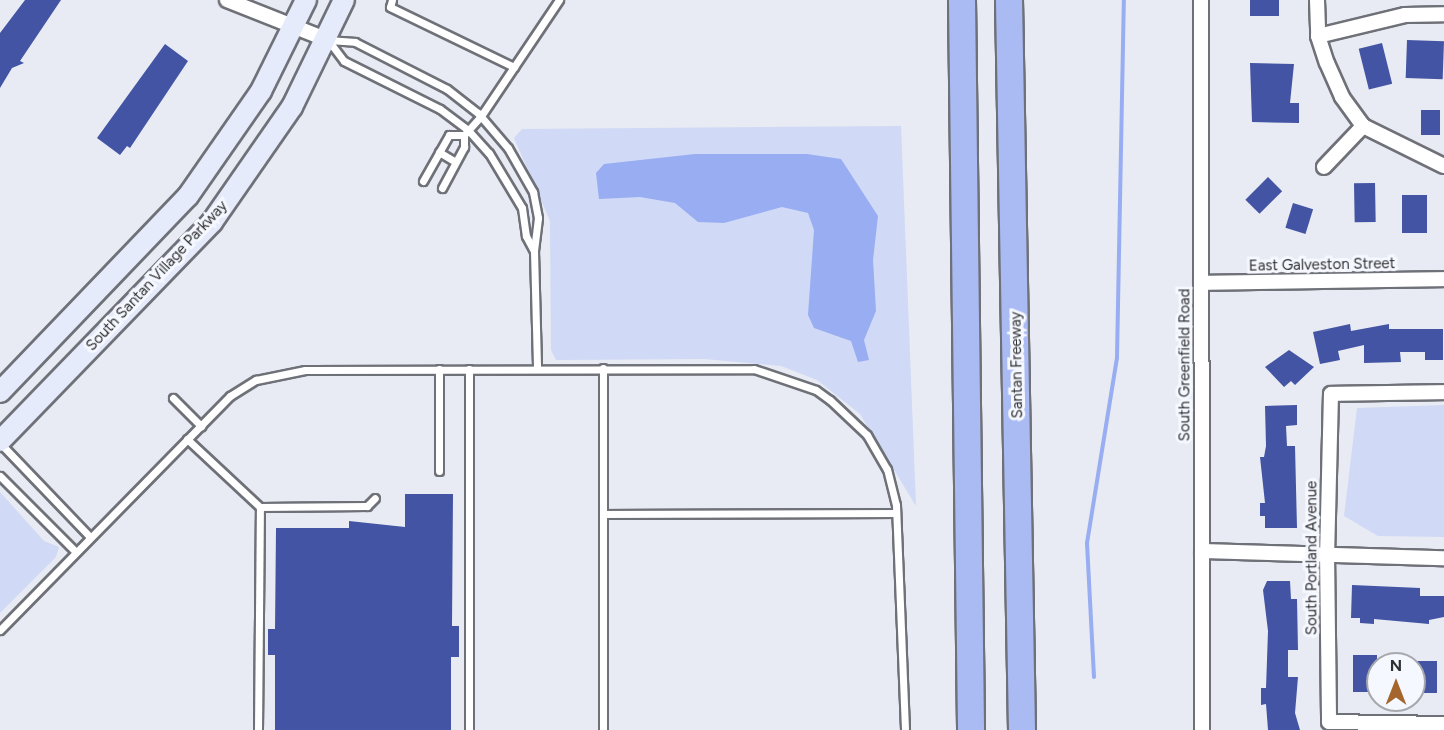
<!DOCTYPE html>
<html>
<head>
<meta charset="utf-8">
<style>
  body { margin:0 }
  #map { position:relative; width:1444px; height:730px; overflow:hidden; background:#e8ebf3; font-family:Figtree,sans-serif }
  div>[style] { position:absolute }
  .green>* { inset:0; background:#d0d9f5 }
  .water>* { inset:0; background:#98adf2 }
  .stream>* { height:4px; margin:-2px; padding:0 2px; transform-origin:2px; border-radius:2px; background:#98adf2 }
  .building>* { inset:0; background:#4254a3; transform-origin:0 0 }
  .roads { filter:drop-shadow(2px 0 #6f7178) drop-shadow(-2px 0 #6f7178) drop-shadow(0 2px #6f7178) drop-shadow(0 -2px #6f7178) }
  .lane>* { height:7px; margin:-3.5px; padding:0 3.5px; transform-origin:3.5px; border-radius:3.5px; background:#fff }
  .street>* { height:14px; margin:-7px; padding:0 7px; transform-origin:7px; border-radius:7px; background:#fff }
  .secondary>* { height:20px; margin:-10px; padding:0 10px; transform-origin:10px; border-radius:10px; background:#e6ebfc }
  .highway>* { height:26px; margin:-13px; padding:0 13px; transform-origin:13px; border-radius:13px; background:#aabbf4 }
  span { translate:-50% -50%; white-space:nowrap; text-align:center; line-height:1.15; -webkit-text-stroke:6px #f6f8ff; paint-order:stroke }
  .street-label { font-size:15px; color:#2f3033 }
  .north { position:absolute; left:1366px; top:652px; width:60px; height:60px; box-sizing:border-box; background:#f6f8ff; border:2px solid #a6a8ad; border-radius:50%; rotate:0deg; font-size:16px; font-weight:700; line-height:24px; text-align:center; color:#2f3033 }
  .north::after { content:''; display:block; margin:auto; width:21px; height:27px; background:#a4662c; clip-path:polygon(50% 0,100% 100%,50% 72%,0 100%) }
</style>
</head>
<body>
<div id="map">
  <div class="green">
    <div style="clip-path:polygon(901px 126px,916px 506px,860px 414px,817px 380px,781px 366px,705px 359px,556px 360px,551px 350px,550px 221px,514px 138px,522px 129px)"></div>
    <div style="clip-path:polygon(1444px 405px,1444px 537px,1378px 536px,1344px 516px,1357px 408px)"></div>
    <div style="clip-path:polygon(0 492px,44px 541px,59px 547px,56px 557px,0 613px)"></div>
  </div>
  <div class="water">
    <div style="clip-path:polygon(695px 154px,807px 154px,841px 159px,878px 216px,873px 260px,876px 311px,864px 340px,869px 360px,858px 362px,851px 341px,814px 328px,808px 315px,814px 230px,808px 213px,782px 207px,724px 223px,698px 222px,675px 203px,640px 197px,599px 199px,596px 173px,604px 164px)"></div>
  </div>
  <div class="stream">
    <div style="left:1094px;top:677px;width:134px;rotate:-93deg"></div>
    <div style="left:1087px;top:543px;width:188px;rotate:-80.8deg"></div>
    <div style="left:1117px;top:357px;width:357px;rotate:-88.9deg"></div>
  </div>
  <div class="building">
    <div style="clip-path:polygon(25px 0,61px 0,20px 61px,24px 63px,12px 68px,0 88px,0 33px)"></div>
    <div style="left:1250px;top:0;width:29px;height:16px"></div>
    <div style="left:1407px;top:40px;width:37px;height:38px;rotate:2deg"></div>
    <div style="left:1382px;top:43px;width:42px;height:24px;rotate:76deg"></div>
    <div style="clip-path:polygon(165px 44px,188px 61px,130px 148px,127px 146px,120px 155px,97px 138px)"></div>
    <div style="clip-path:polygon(1250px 63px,1294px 64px,1290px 103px,1299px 103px,1299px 123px,1252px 122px)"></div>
    <div style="left:1421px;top:110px;width:19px;height:25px"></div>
    <div style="left:1268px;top:177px;width:20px;height:32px;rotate:45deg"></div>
    <div style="left:1375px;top:183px;width:39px;height:21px;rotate:89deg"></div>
    <div style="left:1402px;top:195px;width:25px;height:38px"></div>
    <div style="left:1293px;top:203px;width:21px;height:26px;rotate:17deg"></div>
    <div style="clip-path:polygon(1350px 324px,1351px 331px,1389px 324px,1389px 329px,1443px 329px,1443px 360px,1425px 360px,1425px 352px,1400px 352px,1401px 362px,1364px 363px,1364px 345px,1338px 351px,1340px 360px,1320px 364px,1313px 332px)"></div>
    <div style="clip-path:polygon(1289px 350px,1314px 367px,1295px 385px,1291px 381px,1284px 387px,1265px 367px)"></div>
    <div style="clip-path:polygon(1297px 405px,1297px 425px,1286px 426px,1287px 446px,1295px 446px,1297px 528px,1265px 528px,1265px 516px,1260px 516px,1260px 503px,1265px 503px,1260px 457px,1264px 457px,1266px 446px,1265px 406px)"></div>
    <div style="clip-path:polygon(405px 494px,453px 494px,452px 626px,459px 626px,459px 657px,451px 657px,451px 730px,275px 730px,275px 655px,268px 655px,268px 629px,275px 629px,276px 528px,349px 528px,349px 521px,405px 527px)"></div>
    <div style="clip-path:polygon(1267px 581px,1290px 581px,1291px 599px,1297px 599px,1298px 650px,1288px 650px,1288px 677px,1298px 677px,1295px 713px,1300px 730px,1268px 730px,1266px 704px,1261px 705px,1261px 688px,1266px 688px,1268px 631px,1263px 590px)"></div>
    <div style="clip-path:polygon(1352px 585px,1420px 588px,1420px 596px,1444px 596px,1444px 617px,1429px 620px,1429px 624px,1374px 619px,1374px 624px,1360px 623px,1360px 618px,1351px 618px)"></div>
    <div style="left:1353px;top:655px;width:24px;height:37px"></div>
    <div style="left:1414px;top:661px;width:23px;height:32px"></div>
  </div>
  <div class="roads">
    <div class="lane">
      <div style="left:392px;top:0;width:7px;rotate:106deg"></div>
      <div style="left:390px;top:7px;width:138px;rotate:25.8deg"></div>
      <div style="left:328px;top:40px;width:27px;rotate:4deg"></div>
      <div style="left:355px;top:42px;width:103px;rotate:27.1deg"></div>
      <div style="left:447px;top:89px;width:39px;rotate:38deg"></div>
      <div style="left:478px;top:113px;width:46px;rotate:49.4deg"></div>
      <div style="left:508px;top:148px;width:51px;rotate:60.4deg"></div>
      <div style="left:533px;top:192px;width:26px;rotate:79deg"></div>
      <div style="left:538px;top:218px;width:33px;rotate:97deg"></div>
      <div style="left:534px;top:251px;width:117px;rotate:88.5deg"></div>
      <div style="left:328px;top:40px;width:26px;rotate:53deg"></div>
      <div style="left:344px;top:61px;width:107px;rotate:26.6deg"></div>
      <div style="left:440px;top:109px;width:35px;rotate:37deg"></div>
      <div style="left:468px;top:130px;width:31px;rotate:48deg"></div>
      <div style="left:489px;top:153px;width:64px;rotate:59deg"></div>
      <div style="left:522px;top:208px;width:28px;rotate:82deg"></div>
      <div style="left:526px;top:236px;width:17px;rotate:62deg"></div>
      <div style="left:439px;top:152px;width:17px;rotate:31deg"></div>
      <div style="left:423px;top:181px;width:53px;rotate:-60.5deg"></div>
      <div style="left:449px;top:135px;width:15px"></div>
      <div style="left:464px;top:135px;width:25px;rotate:-48deg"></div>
      <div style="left:481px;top:116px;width:140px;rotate:-56.1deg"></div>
      <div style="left:442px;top:188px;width:47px;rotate:-61.8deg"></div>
      <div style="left:464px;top:147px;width:12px;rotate:-90deg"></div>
      <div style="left:603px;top:368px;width:362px;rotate:90deg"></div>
      <div style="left:469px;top:369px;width:361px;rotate:90deg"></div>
      <div style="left:173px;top:398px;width:40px;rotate:45deg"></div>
      <div style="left:187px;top:439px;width:100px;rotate:43deg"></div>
      <div style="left:260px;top:507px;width:107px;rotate:-0.5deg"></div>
      <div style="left:367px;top:506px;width:11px;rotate:-45deg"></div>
      <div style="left:0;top:443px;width:130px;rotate:46.2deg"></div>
      <div style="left:439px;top:471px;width:102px;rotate:-90deg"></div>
      <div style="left:0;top:476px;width:107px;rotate:45deg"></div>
      <div style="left:603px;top:514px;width:293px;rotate:-0.2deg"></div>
      <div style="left:0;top:630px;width:328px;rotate:-45.5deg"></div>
      <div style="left:230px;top:396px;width:31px;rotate:-32deg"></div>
      <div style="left:256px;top:380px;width:50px;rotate:-11.5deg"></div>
      <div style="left:305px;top:370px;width:449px;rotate:-0.1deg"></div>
      <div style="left:754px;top:369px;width:65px;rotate:18.7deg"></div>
      <div style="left:816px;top:390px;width:17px;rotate:36deg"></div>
      <div style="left:830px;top:400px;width:51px;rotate:43.4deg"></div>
      <div style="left:867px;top:435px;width:39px;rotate:60deg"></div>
      <div style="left:887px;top:469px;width:37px;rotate:76deg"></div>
      <div style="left:896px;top:505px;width:225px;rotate:87.7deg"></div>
      <div style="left:258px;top:730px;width:223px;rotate:-89.5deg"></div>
    </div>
    <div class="street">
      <div style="left:227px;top:0;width:109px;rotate:21.6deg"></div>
      <div style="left:1201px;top:0;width:730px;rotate:89.92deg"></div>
      <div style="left:1317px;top:0;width:36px;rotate:88deg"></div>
      <div style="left:1318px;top:36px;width:28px;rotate:72deg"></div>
      <div style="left:1327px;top:63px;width:37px;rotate:66deg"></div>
      <div style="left:1342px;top:97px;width:36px;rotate:54deg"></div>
      <div style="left:1363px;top:126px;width:90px;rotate:26.3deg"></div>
      <div style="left:1318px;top:36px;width:89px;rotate:-13.6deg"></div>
      <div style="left:1405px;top:15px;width:39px;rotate:-1deg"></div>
      <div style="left:1324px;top:167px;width:57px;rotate:-46.4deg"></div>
      <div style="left:1201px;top:283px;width:243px;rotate:-0.9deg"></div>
      <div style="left:1444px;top:392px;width:113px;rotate:179deg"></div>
      <div style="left:1331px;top:394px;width:159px;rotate:91.4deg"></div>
      <div style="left:1327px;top:553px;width:169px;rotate:89.3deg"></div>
      <div style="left:1329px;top:722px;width:115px;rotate:1deg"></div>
      <div style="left:1202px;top:551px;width:242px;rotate:1.7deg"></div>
    </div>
    <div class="secondary">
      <div style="left:0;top:392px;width:272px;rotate:-46.2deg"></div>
      <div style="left:188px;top:196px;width:128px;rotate:-55.2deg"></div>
      <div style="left:261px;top:91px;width:102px;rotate:-63.7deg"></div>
      <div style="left:0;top:441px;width:305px;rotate:-45.9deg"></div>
      <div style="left:212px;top:222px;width:140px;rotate:-55.2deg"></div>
      <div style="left:292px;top:107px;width:119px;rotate:-64.1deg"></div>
    </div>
    <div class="highway">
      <div style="left:962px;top:0;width:730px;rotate:89.29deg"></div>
      <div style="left:1009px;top:0;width:730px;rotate:88.98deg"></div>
    </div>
  </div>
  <div class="street-label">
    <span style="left:1322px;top:265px;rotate:-1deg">East Galveston Street</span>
    <span style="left:157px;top:276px;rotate:-47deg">South Santan Village Parkway</span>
    <span style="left:1017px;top:365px;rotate:-91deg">Santan Freeway</span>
    <span style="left:1185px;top:365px;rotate:-90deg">South Greenfield Road</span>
    <span style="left:1312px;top:558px;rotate:-90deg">South Portland Avenue</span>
  </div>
  <div class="north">N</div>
</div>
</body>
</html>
